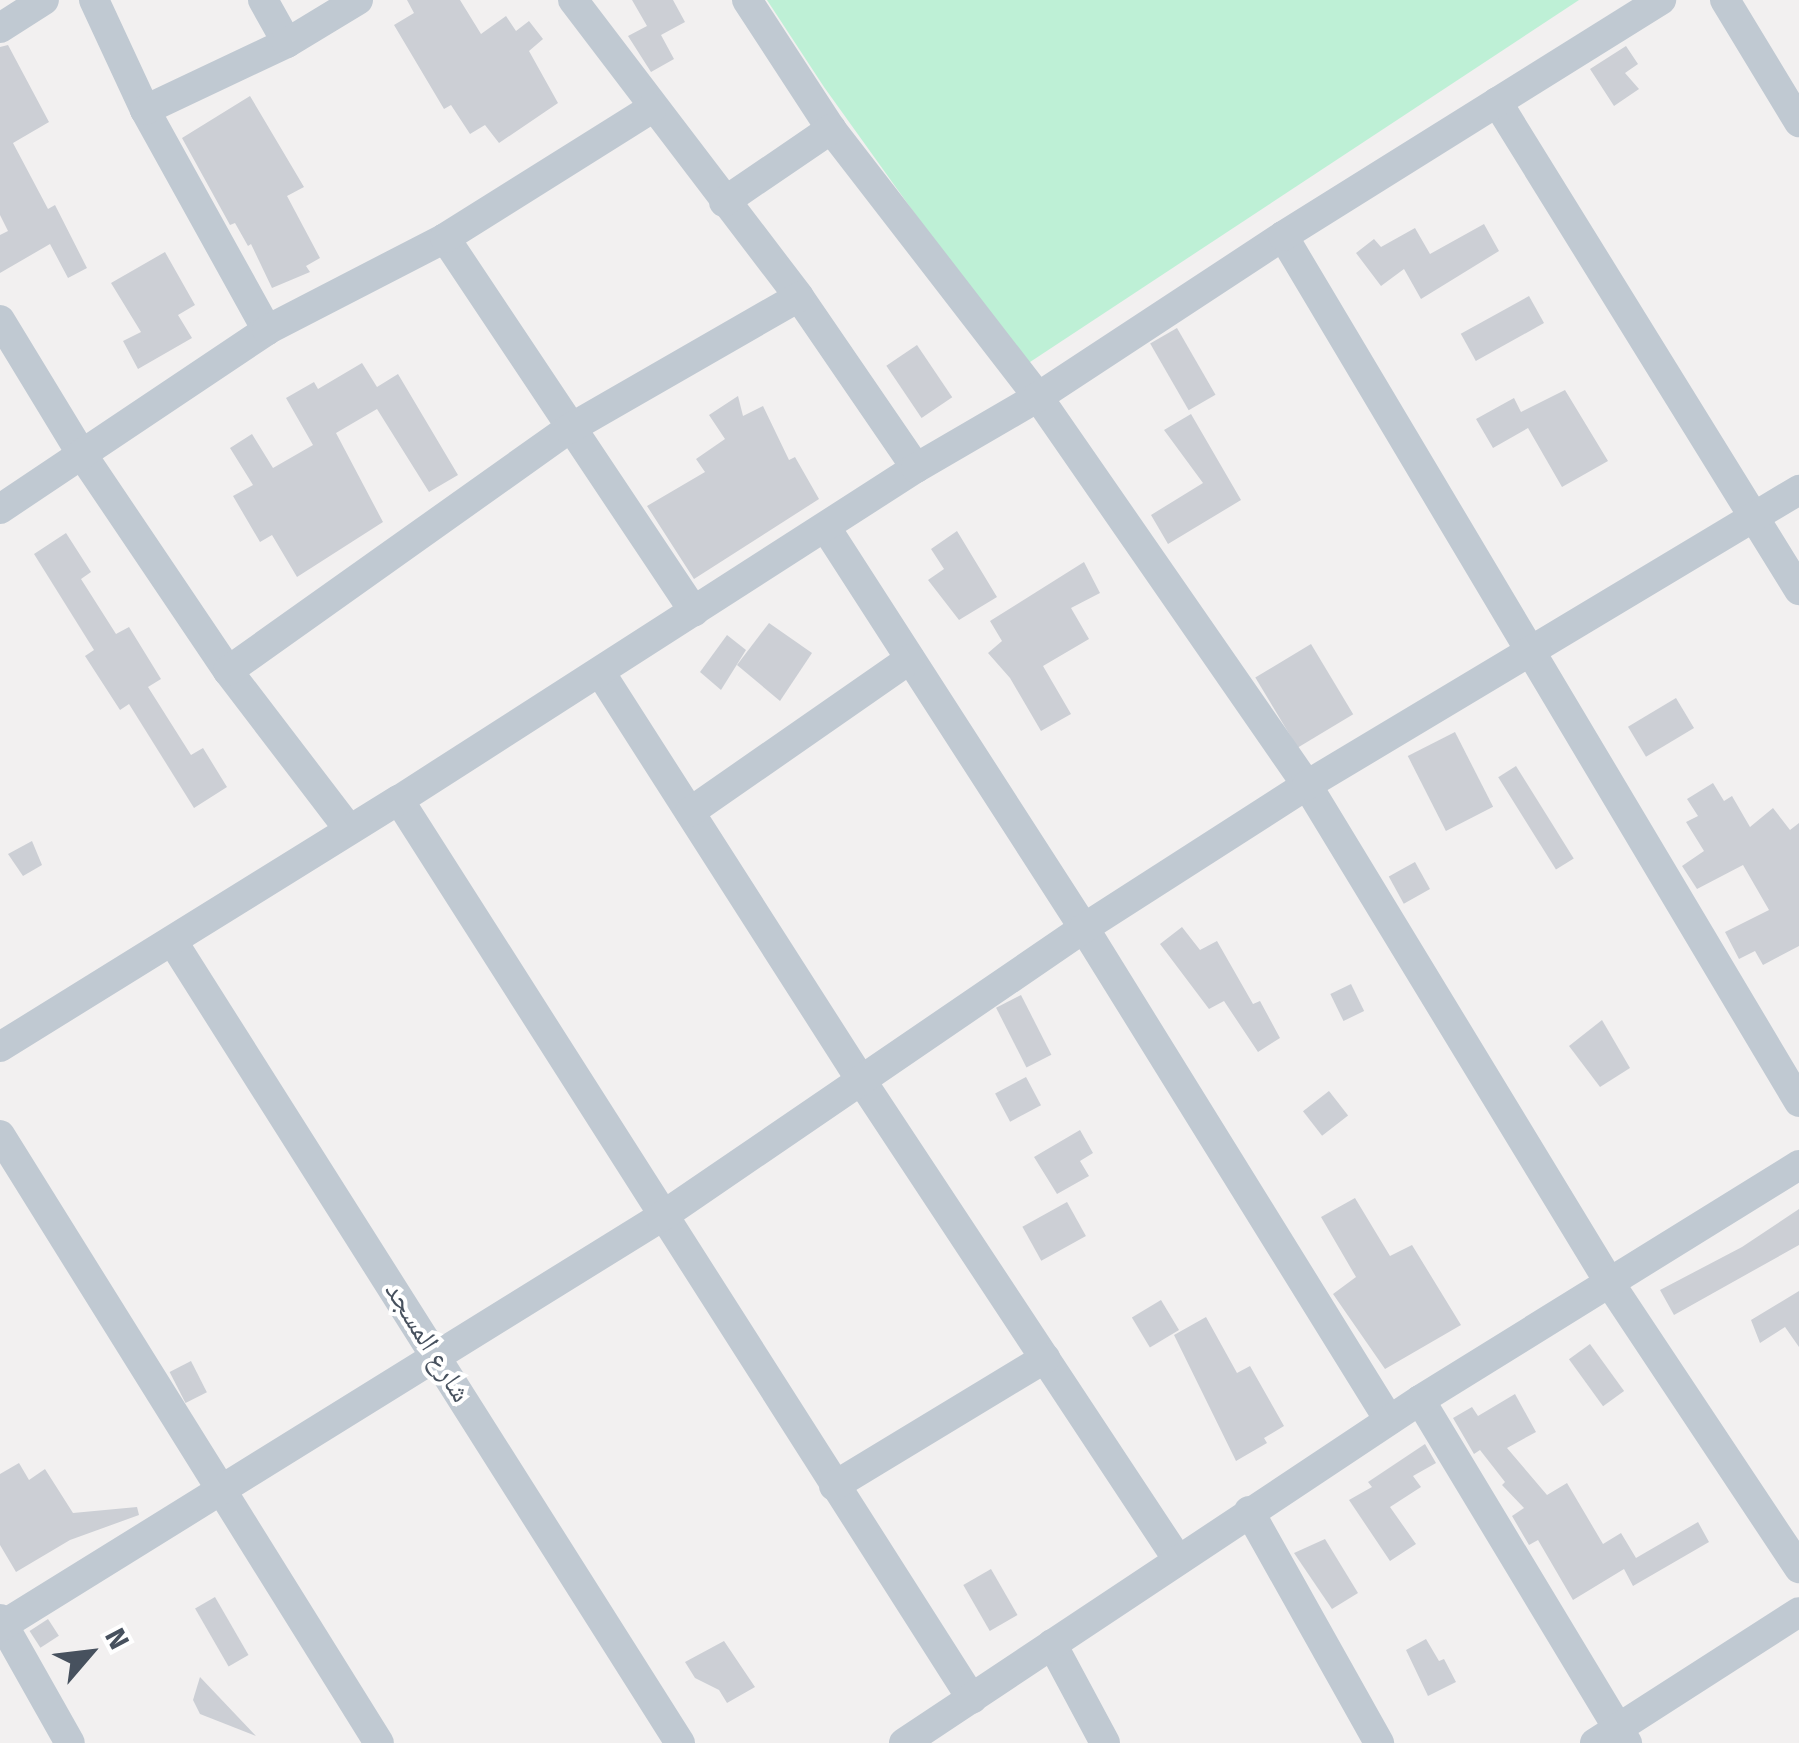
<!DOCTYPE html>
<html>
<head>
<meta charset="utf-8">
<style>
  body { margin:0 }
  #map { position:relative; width:1799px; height:1743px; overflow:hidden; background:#f2f0f0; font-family:"Fira Sans","Noto Naskh Arabic",sans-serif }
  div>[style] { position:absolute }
  .green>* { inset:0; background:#bef0d6 }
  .building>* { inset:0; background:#cccfd5; transform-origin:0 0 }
  .minor>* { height:30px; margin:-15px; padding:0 15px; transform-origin:15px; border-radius:15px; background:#c0c9d2 }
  span { translate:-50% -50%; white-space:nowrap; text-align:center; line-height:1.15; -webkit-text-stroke:8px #fff; paint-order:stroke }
  .street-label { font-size:28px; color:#47515e }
  .north { position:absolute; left:40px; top:1603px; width:100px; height:100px; -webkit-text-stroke:8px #fff; paint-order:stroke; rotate:62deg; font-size:28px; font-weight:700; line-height:40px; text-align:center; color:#47515e }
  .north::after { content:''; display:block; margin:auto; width:35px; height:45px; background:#47515e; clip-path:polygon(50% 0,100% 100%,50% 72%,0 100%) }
</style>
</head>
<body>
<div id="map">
  <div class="green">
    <div style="clip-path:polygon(767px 0,1579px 0,1024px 366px,824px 87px)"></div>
  </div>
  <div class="building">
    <div style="clip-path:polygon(407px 0,460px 0,481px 34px,506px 16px,516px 31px,529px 21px,543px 39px,529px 51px,558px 103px,499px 143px,485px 125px,470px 134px,451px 105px,444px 109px,394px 25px,414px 13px)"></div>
    <div style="clip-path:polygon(632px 0,673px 0,685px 22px,661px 35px,674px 59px,651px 72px,628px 36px,647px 26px)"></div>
    <div style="clip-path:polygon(8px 45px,49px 122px,13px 143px,48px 209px,55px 205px,87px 268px,68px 278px,50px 244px,0 273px,0 235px,8px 231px,0 215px,0 47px)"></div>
    <div style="clip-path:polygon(1626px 46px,1638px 64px,1625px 73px,1639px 89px,1614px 106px,1590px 69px)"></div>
    <div style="clip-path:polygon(250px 96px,304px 187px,287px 196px,320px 258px,306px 266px,310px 272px,272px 288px,251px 244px,248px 246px,235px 223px,230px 225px,182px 138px)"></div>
    <div style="clip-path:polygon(1484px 224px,1499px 251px,1421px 299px,1404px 269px,1381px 286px,1356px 253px,1374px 239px,1381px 247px,1415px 228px,1430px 254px)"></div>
    <div style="clip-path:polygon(165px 252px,195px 305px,178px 315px,192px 338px,138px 369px,123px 341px,141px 332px,111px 283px)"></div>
    <div style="left:1529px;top:296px;width:31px;height:78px;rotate:61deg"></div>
    <div style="left:1177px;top:328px;width:77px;height:31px;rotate:60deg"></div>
    <div style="left:917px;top:345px;width:63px;height:37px;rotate:56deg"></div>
    <div style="clip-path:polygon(362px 363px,377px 387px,398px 374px,458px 475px,429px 492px,377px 409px,336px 433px,383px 522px,297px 577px,272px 535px,260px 542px,233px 496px,253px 485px,230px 448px,252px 434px,273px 468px,313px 445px,286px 398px,314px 382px,318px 389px)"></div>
    <div style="clip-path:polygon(1565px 390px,1608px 461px,1562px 487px,1528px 428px,1493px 448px,1476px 419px,1514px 398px,1521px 412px)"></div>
    <div style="clip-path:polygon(738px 396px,743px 416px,763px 406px,789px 460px,795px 457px,819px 499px,694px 579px,647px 506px,705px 472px,696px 459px,725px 439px,709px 415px)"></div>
    <div style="clip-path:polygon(1191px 414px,1241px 500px,1168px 544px,1151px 515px,1203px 483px,1164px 430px)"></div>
    <div style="clip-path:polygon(957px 531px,997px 597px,959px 620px,928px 580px,944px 569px,931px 549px)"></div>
    <div style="clip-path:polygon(66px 533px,91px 572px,81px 579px,116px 634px,129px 627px,161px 679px,148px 687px,191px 755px,203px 748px,227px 787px,194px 808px,129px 704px,120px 710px,85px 656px,94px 650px,34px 554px)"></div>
    <div style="clip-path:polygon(1084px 562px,1100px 593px,1071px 608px,1089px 639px,1043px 666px,1071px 714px,1041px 731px,1010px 678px,988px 653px,1002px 641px,990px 621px)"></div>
    <div style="clip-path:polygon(769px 623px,812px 653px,780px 701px,737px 665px)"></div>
    <div style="clip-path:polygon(727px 635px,746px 650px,721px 690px,700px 672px)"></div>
    <div style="left:1311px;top:644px;width:82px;height:65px;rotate:59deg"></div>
    <div style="left:1676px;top:698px;width:35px;height:56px;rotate:59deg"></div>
    <div style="left:1455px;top:732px;width:84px;height:53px;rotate:63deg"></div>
    <div style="left:1516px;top:766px;width:109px;height:21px;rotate:58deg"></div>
    <div style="clip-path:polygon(1713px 783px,1724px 801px,1732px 796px,1750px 827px,1773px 808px,1790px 830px,1799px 823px,1799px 946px,1763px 965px,1755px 951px,1739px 959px,1725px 932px,1769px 910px,1743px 865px,1697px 889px,1682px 866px,1704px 851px,1686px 822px,1698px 816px,1687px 799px)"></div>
    <div style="clip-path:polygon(32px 841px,42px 865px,23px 876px,8px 854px)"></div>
    <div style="left:1415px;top:862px;width:31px;height:30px;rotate:61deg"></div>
    <div style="clip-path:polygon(1182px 927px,1200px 950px,1217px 941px,1253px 1004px,1260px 1001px,1280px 1038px,1258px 1052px,1224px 1001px,1209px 1009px,1160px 944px)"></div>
    <div style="left:1351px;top:984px;width:30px;height:23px;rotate:64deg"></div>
    <div style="left:1021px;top:995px;width:67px;height:28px;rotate:63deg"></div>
    <div style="clip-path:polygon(1602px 1020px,1630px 1068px,1600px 1087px,1569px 1046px)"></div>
    <div style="left:1026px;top:1077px;width:32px;height:35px;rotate:62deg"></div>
    <div style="left:1329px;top:1091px;width:31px;height:33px;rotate:52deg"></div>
    <div style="clip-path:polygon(1080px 1130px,1093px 1153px,1080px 1161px,1089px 1176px,1057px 1194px,1034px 1157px)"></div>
    <div style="clip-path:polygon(1355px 1198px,1390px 1256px,1412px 1245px,1461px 1325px,1385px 1369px,1333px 1294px,1356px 1277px,1321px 1217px)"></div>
    <div style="left:1067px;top:1202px;width:39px;height:51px;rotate:61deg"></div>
    <div style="clip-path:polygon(1799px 1209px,1799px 1245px,1674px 1315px,1660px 1290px,1742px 1247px)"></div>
    <div style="clip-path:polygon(1799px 1291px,1799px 1347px,1785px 1327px,1760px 1343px,1751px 1320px)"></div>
    <div style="left:1161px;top:1300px;width:35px;height:34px;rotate:59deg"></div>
    <div style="clip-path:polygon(1206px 1317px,1237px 1373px,1250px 1366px,1284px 1426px,1264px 1438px,1267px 1443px,1236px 1461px,1174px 1335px)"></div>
    <div style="left:1590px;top:1344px;width:58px;height:26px;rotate:54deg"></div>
    <div style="left:191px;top:1361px;width:35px;height:24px;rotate:63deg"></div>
    <div style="clip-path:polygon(1515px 1394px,1536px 1432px,1507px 1448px,1547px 1495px,1567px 1483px,1603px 1544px,1621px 1533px,1636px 1558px,1698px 1522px,1709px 1542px,1633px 1586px,1624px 1569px,1573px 1600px,1538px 1540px,1529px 1545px,1512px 1516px,1524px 1508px,1502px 1485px,1505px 1482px,1480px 1450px,1474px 1454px,1453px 1418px,1472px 1407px,1478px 1416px)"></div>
    <div style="clip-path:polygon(1425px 1444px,1436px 1463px,1413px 1476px,1421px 1487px,1390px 1507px,1416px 1544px,1390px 1561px,1349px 1500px,1372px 1487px,1368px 1482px)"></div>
    <div style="clip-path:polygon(19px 1463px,29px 1480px,45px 1469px,73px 1513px,137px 1507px,139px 1515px,70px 1540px,16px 1572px,0 1545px,0 1474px)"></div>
    <div style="clip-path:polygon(1325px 1539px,1358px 1593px,1332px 1609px,1294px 1553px)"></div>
    <div style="left:991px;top:1569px;width:53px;height:32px;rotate:60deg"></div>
    <div style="left:215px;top:1597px;width:67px;height:23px;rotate:60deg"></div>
    <div style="left:48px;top:1619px;width:20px;height:22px;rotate:57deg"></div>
    <div style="clip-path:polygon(1426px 1639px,1439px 1661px,1444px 1659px,1456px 1682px,1428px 1696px,1406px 1650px)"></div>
    <div style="clip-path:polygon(724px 1641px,755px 1687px,727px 1703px,719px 1690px,695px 1678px,685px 1662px)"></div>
    <div style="clip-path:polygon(200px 1677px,256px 1736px,200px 1714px,193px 1700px)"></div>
  </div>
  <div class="minor">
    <div style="left:94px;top:0;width:121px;rotate:65.1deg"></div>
    <div style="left:145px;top:110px;width:252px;rotate:61deg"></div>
    <div style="left:263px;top:0;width:49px;rotate:60.8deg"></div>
    <div style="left:573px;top:0;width:373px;rotate:52.7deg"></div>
    <div style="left:799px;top:297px;width:207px;rotate:55.6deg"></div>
    <div style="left:747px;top:0;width:154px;rotate:56.9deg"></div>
    <div style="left:831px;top:129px;width:339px;rotate:52.3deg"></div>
    <div style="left:1038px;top:397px;width:472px;rotate:55.3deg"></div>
    <div style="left:1307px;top:785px;width:585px;rotate:58.7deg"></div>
    <div style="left:1611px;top:1285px;width:340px;rotate:56.4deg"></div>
    <div style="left:1725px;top:0;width:143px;rotate:58.8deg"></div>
    <div style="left:0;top:28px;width:52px;rotate:-32.5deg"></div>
    <div style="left:1497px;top:102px;width:574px;rotate:58.25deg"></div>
    <div style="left:145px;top:110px;width:157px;rotate:-25.3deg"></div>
    <div style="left:287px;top:43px;width:83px;rotate:-31.2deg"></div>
    <div style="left:724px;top:202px;width:130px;rotate:-34.3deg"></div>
    <div style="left:1283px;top:236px;width:1008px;rotate:59.21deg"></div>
    <div style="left:445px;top:238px;width:449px;rotate:56.3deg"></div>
    <div style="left:0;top:320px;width:156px;rotate:58.7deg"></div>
    <div style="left:81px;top:453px;width:263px;rotate:56deg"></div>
    <div style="left:228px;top:671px;width:198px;rotate:52.6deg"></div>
    <div style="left:0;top:509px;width:321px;rotate:-33.8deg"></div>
    <div style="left:267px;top:330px;width:200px;rotate:-27.3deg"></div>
    <div style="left:445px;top:238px;width:244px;rotate:-32.1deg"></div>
    <div style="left:826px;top:528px;width:476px;rotate:57.2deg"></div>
    <div style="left:1084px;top:928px;width:579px;rotate:58.2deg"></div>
    <div style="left:228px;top:671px;width:418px;rotate:-35.4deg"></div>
    <div style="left:569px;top:429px;width:265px;rotate:-29.9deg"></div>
    <div style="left:600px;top:672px;width:488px;rotate:57.4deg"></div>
    <div style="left:863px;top:1083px;width:572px;rotate:56.56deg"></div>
    <div style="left:399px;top:800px;width:1066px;rotate:57.49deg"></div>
    <div style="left:690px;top:812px;width:268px;rotate:-34.8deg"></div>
    <div style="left:173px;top:942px;width:948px;rotate:57.67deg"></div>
    <div style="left:0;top:1047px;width:469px;rotate:-31.8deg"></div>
    <div style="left:399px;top:800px;width:614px;rotate:-32.71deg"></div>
    <div style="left:916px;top:468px;width:141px;rotate:-30.2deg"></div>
    <div style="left:1038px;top:397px;width:293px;rotate:-33.3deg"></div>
    <div style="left:1283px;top:236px;width:446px;rotate:-32deg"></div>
    <div style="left:0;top:1135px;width:716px;rotate:58.06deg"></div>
    <div style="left:1420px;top:1400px;width:401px;rotate:58.9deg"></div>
    <div style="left:834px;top:1486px;width:247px;rotate:-31.2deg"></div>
    <div style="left:1249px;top:1511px;width:266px;rotate:60.7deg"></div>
    <div style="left:0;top:1619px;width:142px;rotate:60.6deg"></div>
    <div style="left:0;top:1627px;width:778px;rotate:-31.81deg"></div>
    <div style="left:661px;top:1217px;width:512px;rotate:-34.34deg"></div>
    <div style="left:1084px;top:928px;width:265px;rotate:-32.7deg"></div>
    <div style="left:1307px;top:785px;width:574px;rotate:-30.95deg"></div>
    <div style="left:1052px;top:1644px;width:112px;rotate:61.8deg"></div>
    <div style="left:904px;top:1743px;width:620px;rotate:-33.61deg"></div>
    <div style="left:1420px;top:1400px;width:446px;rotate:-31.8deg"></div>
    <div style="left:1595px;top:1743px;width:242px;rotate:-32.7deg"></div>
  </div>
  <div class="street-label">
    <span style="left:428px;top:1342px;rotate:58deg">شارع المسجد</span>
  </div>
  <div class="north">N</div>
</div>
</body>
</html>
